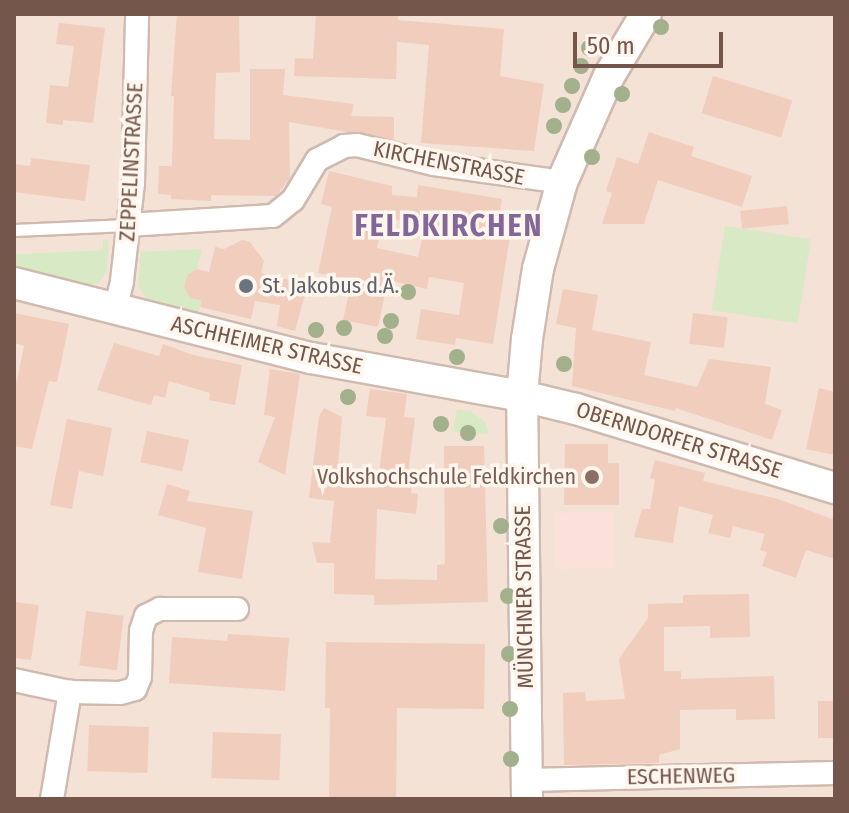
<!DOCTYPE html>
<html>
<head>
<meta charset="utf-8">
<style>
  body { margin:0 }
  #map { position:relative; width:849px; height:813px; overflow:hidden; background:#fcf1e6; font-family:"Fira Sans Condensed",sans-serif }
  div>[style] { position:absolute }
  .residential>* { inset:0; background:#f3e2d5 }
  .commercial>* { inset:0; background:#fce1da; transform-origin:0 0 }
  .green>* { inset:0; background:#d7e9c5; transform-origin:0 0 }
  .building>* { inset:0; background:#f1cdbe; transform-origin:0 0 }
  .roads { filter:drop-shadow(2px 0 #d0baaf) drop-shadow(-2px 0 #d0baaf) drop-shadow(0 2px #d0baaf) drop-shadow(0 -2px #d0baaf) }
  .lane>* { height:11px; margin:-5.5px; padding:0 5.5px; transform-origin:5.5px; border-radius:5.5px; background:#fff }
  .street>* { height:22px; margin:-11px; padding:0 11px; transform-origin:11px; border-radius:11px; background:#fff }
  .secondary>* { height:30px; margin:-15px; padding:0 15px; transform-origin:15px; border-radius:15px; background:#fff }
  .trees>* { width:16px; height:16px; margin:-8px; border-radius:50%; background:#a2b08c }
  .dots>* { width:22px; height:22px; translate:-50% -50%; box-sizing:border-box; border:4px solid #fff6ed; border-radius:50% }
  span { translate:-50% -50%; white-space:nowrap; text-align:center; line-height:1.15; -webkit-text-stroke:7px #fff6ed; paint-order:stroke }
  .street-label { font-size:22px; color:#75564b }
  .worship-label { font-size:22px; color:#5b616d }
  .left { translate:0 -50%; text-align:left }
  .education-label { font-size:22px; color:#785e54 }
  .right { translate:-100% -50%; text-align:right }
  .district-label { font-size:30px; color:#836798; font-weight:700; letter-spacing:2px }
  .frame { position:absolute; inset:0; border:16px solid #75564b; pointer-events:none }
  .scale { position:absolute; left:573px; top:32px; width:150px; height:36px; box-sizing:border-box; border:4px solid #75564b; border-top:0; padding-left:10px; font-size:24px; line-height:28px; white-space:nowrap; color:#75564b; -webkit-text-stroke:6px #fff6ed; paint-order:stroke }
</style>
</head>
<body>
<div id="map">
  <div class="residential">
    <div style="clip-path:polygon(evenodd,14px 14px,835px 14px,835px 799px,14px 799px,14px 266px,86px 285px,103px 250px,14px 254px,14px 14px,141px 252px,187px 275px,184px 287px,190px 298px,141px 252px)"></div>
  </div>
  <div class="commercial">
    <div style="left:614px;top:512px;width:56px;height:60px;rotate:89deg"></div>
  </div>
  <div class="green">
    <div style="left:725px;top:226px;width:87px;height:85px;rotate:9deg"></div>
    <div style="clip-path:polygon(103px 240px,109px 241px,106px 273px,98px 283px,86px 285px,14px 266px,14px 254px,103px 250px)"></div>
    <div style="clip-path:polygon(202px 249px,197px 269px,187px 275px,184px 287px,190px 298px,202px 301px,198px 313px,147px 300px,138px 285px,141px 252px)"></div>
    <div style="clip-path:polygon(457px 410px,470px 411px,485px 422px,489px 434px,453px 432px)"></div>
  </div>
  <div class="building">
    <div style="clip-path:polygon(177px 14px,239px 14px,240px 72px,216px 73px,214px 139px,250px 140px,250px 69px,285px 69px,283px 95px,354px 104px,351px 116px,394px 117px,394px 140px,289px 122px,290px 178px,276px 196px,211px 195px,211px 201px,171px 199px,171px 195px,158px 194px,159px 166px,172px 166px,174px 96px,171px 96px)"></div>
    <div style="clip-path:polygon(316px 14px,398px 14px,398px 20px,504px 29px,500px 76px,544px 84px,534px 151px,421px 143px,429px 45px,397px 42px,396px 79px,294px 76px,295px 58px,313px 59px)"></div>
    <div style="clip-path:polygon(59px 23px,105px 28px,93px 123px,63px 120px,63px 125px,46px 123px,50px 85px,68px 87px,74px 46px,56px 44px)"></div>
    <div style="left:713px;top:76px;width:83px;height:39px;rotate:17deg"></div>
    <div style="clip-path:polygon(649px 132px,694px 147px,691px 156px,752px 176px,742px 207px,658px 180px,644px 224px,602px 224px,612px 193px,606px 191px,617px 157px,638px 164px)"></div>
    <div style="clip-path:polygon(31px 158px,90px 165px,85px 201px,14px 192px,14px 164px,30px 166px)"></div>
    <div style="clip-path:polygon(evenodd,329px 171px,392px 186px,392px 195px,417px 197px,418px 185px,502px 199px,496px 234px,510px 236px,493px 344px,456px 338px,455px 345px,416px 339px,421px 309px,459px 315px,464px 283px,429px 277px,427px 289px,388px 280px,378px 327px,343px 320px,352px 280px,318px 273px,332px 207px,321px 204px,329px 171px,383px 217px,425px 225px,418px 257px,377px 248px,383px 217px)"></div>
    <div style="left:787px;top:206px;width:18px;height:47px;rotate:84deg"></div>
    <div style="clip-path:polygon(242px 240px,250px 242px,264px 261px,261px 273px,308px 284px,295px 331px,277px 326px,280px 305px,255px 301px,251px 319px,200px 307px,202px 301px,190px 298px,184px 287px,187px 275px,197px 269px,209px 272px,215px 247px,224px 249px)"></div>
    <div style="clip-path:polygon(563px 289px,598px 295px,592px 330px,651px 342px,644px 375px,697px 387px,709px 359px,771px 367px,765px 404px,782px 410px,772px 440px,676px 408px,675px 411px,572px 386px,576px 328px,556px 324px)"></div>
    <div style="clip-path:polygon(14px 313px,69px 324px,57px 382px,49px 381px,32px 449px,14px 446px,14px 380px,17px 381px,24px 346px,14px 343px)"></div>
    <div style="left:693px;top:313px;width:35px;height:31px;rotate:7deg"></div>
    <div style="clip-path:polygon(114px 343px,159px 356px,163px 344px,193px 355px,242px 365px,235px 405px,209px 400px,210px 393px,169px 381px,165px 398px,154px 395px,151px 405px,97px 390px)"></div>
    <div style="clip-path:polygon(270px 369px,300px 374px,285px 475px,258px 462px,275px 417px,264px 415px)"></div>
    <div style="clip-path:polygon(819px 388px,835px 392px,835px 455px,806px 449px)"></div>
    <div style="clip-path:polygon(370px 389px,407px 394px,404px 417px,415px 418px,408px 473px,412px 474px,411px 493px,418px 494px,416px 514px,377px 509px,375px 579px,437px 580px,437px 565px,445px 564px,444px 446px,484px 446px,488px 602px,374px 605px,374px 595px,334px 594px,334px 563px,317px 563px,312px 542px,330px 543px,334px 501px,309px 498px,319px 417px,324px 408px,342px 417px,337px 478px,378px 481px,386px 418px,366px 416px)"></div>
    <div style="clip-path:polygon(67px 419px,112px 428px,103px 476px,79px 471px,72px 509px,50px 505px)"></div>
    <div style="left:147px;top:431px;width:43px;height:32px;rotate:12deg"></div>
    <div style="clip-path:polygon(565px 444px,608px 444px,608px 463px,619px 463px,619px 505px,564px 505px)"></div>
    <div style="clip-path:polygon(655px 460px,705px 473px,703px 481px,778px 499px,835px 520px,835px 559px,806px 550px,796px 578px,762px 566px,767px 552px,760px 550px,765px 534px,733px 526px,730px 538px,708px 533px,713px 515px,679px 506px,673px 543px,634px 537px,642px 509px,650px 509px,655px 480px,650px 478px)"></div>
    <div style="clip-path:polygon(167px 484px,190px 491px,187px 501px,253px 511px,242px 579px,198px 572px,206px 528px,158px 515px)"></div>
    <div style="clip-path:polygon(749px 594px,750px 637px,710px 638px,710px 626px,664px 627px,664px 671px,681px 671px,681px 679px,774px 676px,775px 719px,736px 720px,736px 709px,680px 710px,680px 749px,659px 755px,659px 763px,564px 765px,563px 693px,585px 692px,586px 701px,625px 699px,619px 659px,648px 618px,648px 604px,683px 603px,683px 595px)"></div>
    <div style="clip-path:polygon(14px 602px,39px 605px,31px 660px,14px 658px)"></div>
    <div style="left:86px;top:611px;width:38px;height:55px;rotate:7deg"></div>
    <div style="clip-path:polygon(228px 634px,289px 638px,285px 691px,169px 683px,172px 637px,227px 641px)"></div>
    <div style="clip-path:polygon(326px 642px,485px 644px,484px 709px,397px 708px,396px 799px,329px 799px,330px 708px,325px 708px)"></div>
    <div style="left:835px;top:701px;width:37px;height:17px;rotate:90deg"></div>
    <div style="left:89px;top:725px;width:60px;height:46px;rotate:2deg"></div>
    <div style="left:213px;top:732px;width:68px;height:46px;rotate:2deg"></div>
  </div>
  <div class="roads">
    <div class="lane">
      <div style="left:14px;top:230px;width:114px;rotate:-2.5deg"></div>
    </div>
    <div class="street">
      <div style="left:128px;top:225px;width:145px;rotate:-3.6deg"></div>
      <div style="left:273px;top:216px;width:26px;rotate:-39deg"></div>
      <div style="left:293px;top:200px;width:47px;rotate:-59deg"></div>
      <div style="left:317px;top:160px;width:30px;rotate:-27deg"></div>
      <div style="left:344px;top:146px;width:13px;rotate:-4deg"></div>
      <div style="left:357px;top:145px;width:79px;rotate:13.9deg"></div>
      <div style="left:434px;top:164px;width:129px;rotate:8deg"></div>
      <div style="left:115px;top:310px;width:30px;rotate:-76deg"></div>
      <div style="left:122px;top:281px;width:99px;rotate:-83.6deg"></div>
      <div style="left:133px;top:183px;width:169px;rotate:-88.6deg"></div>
      <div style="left:14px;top:680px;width:57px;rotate:12.1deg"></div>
      <div style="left:70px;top:692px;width:50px;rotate:1.1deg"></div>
      <div style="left:120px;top:693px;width:16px;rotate:-15deg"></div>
      <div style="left:135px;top:689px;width:13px;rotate:-67deg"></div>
      <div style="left:140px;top:677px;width:46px;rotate:-88.8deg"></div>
      <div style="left:141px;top:631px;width:16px;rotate:-72deg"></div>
      <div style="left:146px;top:616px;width:16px;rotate:-27deg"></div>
      <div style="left:160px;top:609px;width:77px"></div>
      <div style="left:527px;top:780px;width:308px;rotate:-1.3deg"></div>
      <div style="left:52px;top:799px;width:109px;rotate:-80.5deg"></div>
    </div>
    <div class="secondary">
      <div style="left:14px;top:283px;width:306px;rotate:14.2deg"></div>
      <div style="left:311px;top:358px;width:214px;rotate:10.2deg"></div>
      <div style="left:522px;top:396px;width:56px;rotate:13.5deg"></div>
      <div style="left:576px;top:409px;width:271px;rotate:17deg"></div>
      <div style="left:527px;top:799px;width:403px;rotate:-90.7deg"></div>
      <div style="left:522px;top:396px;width:57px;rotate:-85deg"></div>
      <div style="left:527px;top:339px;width:71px;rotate:-81.1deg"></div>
      <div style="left:538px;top:269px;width:90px;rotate:-74.6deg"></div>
      <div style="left:562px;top:182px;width:116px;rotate:-66.1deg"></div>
      <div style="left:609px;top:76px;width:72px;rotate:-59.2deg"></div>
    </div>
  </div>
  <div class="trees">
    <div style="left:661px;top:27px"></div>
    <div style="left:589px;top:48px"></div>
    <div style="left:581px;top:66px"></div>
    <div style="left:572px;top:86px"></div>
    <div style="left:622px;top:94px"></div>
    <div style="left:563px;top:105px"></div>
    <div style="left:554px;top:126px"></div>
    <div style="left:592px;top:157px"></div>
    <div style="left:408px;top:292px"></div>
    <div style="left:391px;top:321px"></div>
    <div style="left:344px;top:328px"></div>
    <div style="left:316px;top:330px"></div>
    <div style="left:385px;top:336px"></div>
    <div style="left:457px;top:357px"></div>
    <div style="left:564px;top:364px"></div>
    <div style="left:348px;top:397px"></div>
    <div style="left:441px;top:424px"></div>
    <div style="left:468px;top:433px"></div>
    <div style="left:501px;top:526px"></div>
    <div style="left:508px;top:596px"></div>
    <div style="left:509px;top:654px"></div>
    <div style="left:510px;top:709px"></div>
    <div style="left:511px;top:759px"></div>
  </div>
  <div class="dots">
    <div style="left:246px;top:286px;background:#6b7280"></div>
    <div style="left:592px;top:477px;background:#8d6e63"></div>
  </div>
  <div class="street-label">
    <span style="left:131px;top:162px;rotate:-87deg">ZEPPELINSTRASSE</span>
    <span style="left:449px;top:163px;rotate:11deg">KIRCHENSTRASSE</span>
    <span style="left:267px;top:345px;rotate:13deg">ASCHHEIMER STRASSE</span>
    <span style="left:679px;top:440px;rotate:17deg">OBERNDORFER STRASSE</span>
    <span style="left:524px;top:597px;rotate:-91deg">MÜNCHNER STRASSE</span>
    <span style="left:681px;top:776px;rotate:-1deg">ESCHENWEG</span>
  </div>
  <div class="worship-label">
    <span class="left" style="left:262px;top:286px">St. Jakobus d.Ä.</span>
  </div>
  <div class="education-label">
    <span class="right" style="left:576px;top:477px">Volkshochschule Feldkirchen</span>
  </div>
  <div class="district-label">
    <span style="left:449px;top:226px">FELDKIRCHEN</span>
  </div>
  <div class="frame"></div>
  <div class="scale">50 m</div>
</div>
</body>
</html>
